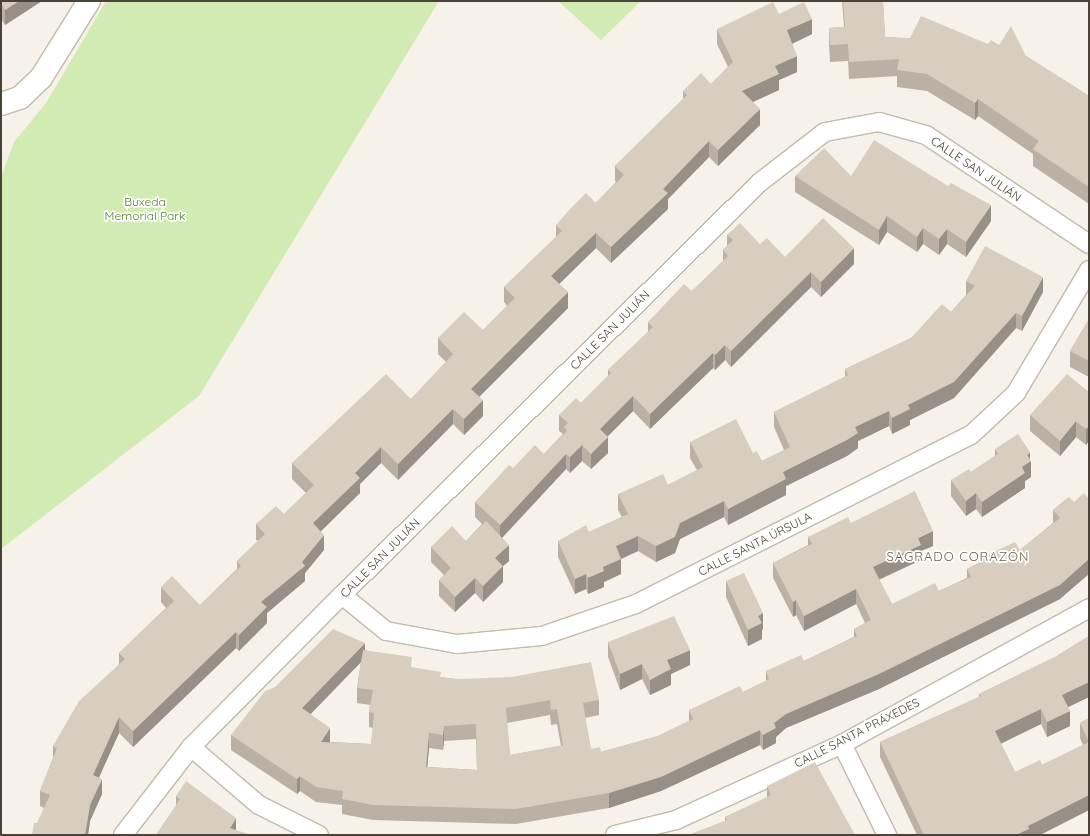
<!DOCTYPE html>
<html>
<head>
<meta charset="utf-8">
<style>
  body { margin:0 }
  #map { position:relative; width:1090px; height:836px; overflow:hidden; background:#f6f2ea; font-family:Quicksand,sans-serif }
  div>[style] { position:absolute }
  .green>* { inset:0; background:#d2ebb2 }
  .roads { filter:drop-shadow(1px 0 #c2baac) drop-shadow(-1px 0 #c2baac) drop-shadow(0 1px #c2baac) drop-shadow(0 -1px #c2baac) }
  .minor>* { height:18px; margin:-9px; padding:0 9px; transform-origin:9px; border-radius:9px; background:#fff }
  .tertiary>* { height:22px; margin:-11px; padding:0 11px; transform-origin:11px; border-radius:11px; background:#fff }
  .wall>* { inset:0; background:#bab1a4 }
  .shaded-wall>* { inset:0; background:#979086 }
  .building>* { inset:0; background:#d8cebf }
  span { translate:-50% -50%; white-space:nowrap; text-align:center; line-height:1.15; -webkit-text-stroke:3.5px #fff; paint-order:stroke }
  .street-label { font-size:12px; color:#4a4338 }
  .park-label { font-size:12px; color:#4b8027 }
  .neighbourhood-label { font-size:13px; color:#6e604e; letter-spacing:1px }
  .frame { position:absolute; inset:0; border:2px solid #4a4338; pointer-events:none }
</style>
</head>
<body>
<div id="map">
  <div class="green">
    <div style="clip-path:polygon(106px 1px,439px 1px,199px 396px,1px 549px,1px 177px,14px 142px,46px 103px)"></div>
    <div style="clip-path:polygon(558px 1px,641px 1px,601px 40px)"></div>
  </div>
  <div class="roads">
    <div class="minor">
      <div style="left:342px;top:595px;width:57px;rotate:39.3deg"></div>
      <div style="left:386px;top:631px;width:72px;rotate:10.4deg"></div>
      <div style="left:457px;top:644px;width:85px;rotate:-5.4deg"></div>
      <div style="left:542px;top:636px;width:99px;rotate:-18.8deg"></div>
      <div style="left:636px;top:604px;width:375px;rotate:-26.8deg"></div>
      <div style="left:971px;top:435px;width:62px;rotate:-43deg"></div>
      <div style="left:1016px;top:393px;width:143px;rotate:-59.3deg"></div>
      <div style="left:842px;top:744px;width:102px;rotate:63.7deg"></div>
      <div style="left:191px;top:747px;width:89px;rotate:40.5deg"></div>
      <div style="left:259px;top:805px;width:67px;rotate:26.6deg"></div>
      <div style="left:123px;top:835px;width:111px;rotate:-52.3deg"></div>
      <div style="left:191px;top:747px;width:214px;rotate:-45.2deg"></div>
      <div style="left:342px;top:595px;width:586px;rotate:-44.65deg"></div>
      <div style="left:759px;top:183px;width:83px;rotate:-37.7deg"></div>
      <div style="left:825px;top:132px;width:55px;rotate:-10.5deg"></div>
      <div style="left:879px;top:122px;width:49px;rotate:15.5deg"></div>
      <div style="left:926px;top:135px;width:196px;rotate:33.8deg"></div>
      <div style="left:615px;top:835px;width:63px;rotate:-13.8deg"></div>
      <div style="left:676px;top:820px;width:183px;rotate:-24.6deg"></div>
      <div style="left:842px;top:744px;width:282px;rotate:-28.8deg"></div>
    </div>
    <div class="tertiary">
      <div style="left:1px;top:104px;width:20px;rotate:-18deg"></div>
      <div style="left:20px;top:98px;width:29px;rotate:-44deg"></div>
      <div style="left:41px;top:78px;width:91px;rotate:-58.1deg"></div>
    </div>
  </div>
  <div class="wall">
    <div style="clip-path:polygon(1px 1px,42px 1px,5px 25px,1px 19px)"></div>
    <div style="clip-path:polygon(842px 1px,883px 1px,885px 37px,999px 45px,1026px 56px,1089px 96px,1089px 204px,1033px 166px,1033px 154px,978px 116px,975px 120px,927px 91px,897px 87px,897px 76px,849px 79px,848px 61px,830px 62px,829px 45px,829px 28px,844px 27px)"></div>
    <div style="clip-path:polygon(779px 14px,812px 34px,792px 44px,797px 72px,779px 80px,779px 90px,753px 102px,760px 125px,718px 166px,709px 157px,668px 199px,668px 209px,611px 263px,596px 248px,559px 284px,568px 308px,479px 397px,483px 416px,464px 435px,453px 424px,398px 480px,381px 463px,360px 484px,360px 493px,321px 531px,324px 550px,305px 573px,305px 581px,267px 613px,267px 623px,239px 651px,236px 648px,133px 747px,119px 733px,98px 778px,102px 794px,90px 821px,88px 835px,32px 835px,44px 808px,40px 806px,40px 791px,53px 758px,53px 746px,119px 664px,119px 653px,166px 608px,161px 602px,161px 587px,200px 605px,237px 569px,237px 561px,258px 541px,256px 540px,256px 524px,284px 514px,306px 493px,292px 479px,292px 463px,411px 399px,446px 362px,438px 354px,438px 338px,483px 330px,507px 306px,504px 302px,504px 287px,556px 237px,556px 225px,596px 203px,616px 182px,615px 181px,615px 166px,683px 99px,683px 91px,711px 84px,728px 67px,717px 44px,717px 29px)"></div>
    <div style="clip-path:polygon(795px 176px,851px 176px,991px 221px,966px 257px,947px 244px,939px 255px,923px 244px,917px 252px,887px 232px,879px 245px,795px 192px)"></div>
    <div style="clip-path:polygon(727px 235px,760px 244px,785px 257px,854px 264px,821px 297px,811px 287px,731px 367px,725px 360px,715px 370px,713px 368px,650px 429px,633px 411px,608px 436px,608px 453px,591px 469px,582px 461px,570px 473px,566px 469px,502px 538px,509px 561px,503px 566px,503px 582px,483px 602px,475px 593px,455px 612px,439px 596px,439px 580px,444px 575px,431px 562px,431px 547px,466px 541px,482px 524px,475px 517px,475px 502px,513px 468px,544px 454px,563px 434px,559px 431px,559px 415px,581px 403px,608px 376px,608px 370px,648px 332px,648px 322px,692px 291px,723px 261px,723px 250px,727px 246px)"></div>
    <div style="clip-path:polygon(966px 281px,1043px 292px,1022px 331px,1016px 328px,954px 398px,910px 420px,910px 425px,892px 434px,889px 426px,858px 441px,858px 448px,847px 456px,786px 486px,786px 495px,728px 525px,724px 517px,680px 539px,675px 553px,656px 562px,638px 551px,621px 559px,621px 574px,604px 582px,604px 587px,588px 594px,586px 589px,575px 594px,558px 557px,558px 541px,589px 532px,622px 517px,618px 510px,618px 494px,668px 485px,697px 470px,690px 458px,690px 442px,753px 453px,762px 461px,784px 450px,774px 427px,774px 412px,845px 377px,845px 369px,911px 338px,951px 312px,966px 295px)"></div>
    <div style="clip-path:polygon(1089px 319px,1089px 377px,1070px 367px,1070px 351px)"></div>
    <div style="clip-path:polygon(1089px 392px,1089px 441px,1086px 445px,1076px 437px,1060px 456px,1030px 431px,1030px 415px)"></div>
    <div style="clip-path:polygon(995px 449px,1030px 460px,1031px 477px,1025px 481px,1025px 488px,982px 517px,976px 509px,966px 516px,951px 496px,951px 480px,971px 472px,995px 456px)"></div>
    <div style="clip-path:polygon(evenodd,1069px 497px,1060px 599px,879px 689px,786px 728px,776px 737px,776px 743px,763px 750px,760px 745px,661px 791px,609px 808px,516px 824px,373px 820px,342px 814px,342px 805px,316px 802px,300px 791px,297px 794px,231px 750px,231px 735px,365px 650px,412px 668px,441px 677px,599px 700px,599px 715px,585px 718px,591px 749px,601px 752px,658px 736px,689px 721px,689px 710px,743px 692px,766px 681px,766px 671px,804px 661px,854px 637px,854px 629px,865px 623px,856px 604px,804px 631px,796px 615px,793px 617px,773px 578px,773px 563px,808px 545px,808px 537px,851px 523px,933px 546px,921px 551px,921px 560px,879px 580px,892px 604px,939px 591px,967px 578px,967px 569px,981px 562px,981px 558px,1020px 550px,1053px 523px,1053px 510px,1069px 497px,361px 662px,357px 688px,357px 703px,370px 705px,369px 712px,369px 727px,373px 728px,371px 744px,330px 742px,310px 714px,361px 662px,1069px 497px,550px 715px,551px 725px,557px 724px,561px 746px,510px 755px,507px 723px,550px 715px,1069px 497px,476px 739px,477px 770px,427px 767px,429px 748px,443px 750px,444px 741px,476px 739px)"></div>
    <div style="clip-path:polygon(726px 581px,763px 629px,762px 630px,762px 639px,748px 646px,726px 597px)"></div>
    <div style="clip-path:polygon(1089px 636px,1089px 697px,1068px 707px,1070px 726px,1047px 737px,1041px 724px,1001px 744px,1015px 772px,1042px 765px,1083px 745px,1080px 738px,1080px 723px,1089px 718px,1089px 810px,1040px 835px,917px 835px,880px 757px,880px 742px,979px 697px,979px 694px,1055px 657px)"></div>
    <div style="clip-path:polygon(608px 642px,690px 665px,671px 674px,671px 685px,650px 695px,642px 679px,620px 690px,608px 657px)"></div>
    <div style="clip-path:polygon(767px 786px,855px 835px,725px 821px,725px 817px,767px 798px)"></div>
    <div style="clip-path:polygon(176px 796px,236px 830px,156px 835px,176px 806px)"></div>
  </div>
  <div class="shaded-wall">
    <div style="clip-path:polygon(19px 1px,42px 1px,5px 25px,5px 10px)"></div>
    <div style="clip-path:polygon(812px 19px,812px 34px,787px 46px,787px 30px)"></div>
    <div style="clip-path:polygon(797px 56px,797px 72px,779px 80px,779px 90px,742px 107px,742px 91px,775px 66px)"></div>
    <div style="clip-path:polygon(978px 99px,978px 116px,975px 120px,975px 103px)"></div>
    <div style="clip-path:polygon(760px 109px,760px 125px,718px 166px,718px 150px)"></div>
    <div style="clip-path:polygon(709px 141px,709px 157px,668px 199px,668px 209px,611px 263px,611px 247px,663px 189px)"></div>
    <div style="clip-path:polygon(991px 205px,991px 221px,966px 257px,966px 242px)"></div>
    <div style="clip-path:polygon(887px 216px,887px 232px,879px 245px,879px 230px)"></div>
    <div style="clip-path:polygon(923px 228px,923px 244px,917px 252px,917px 237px)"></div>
    <div style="clip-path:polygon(947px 229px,947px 244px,939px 255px,939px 239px)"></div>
    <div style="clip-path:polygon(596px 233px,596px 248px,551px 292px,551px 276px)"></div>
    <div style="clip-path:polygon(854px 248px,854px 264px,821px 297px,821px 282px)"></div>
    <div style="clip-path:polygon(811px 272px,811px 287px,731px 367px,731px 351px)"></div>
    <div style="clip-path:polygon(1043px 277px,1043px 292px,1022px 331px,1022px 316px)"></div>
    <div style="clip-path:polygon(568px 292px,568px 308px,471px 405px,471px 389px)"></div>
    <div style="clip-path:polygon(1016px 313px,1016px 328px,954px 398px,910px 420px,910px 425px,892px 434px,892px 418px)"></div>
    <div style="clip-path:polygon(725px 345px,725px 360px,715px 370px,715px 355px)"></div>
    <div style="clip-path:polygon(713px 353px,713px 368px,650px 429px,650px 414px)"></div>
    <div style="clip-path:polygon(633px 396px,633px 411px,600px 444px,600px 429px)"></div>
    <div style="clip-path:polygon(483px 400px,483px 416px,464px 435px,464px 419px)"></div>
    <div style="clip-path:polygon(453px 409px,453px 424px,398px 480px,398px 464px)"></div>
    <div style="clip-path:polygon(889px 411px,889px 426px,858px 441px,858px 448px,847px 456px,786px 486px,786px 495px,728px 525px,728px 509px,783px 472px,855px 427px)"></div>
    <div style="clip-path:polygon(1076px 421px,1076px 437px,1060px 456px,1060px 441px)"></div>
    <div style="clip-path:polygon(1089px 426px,1089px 441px,1086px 445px,1086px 429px)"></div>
    <div style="clip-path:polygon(608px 437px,608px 453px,591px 469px,591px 454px)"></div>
    <div style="clip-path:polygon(582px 445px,582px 461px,570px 473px,570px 457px)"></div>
    <div style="clip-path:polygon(381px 447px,381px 463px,360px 484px,360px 493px,313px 539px,313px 523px,355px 473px)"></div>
    <div style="clip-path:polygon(1030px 452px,1030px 462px,1031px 461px,1031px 477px,1025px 481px,1025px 488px,982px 517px,982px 502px,1022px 467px,1027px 455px)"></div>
    <div style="clip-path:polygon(566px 454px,566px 469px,500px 540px,500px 525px)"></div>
    <div style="clip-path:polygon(976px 493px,976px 509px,966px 516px,966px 501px)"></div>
    <div style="clip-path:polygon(724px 501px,724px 517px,680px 539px,675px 553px,656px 562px,656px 546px,680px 523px)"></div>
    <div style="clip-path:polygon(933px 531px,933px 546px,921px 551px,921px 560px,873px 582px,873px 567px,918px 538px)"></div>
    <div style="clip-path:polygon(324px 535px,324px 550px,305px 573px,305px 581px,267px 613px,267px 623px,239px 651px,239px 635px,261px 602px,302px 562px)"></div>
    <div style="clip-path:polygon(638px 536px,638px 551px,621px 559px,621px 574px,604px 582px,604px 587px,588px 594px,588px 578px,616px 546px)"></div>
    <div style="clip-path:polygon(509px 545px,509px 561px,495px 573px,495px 558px)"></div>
    <div style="clip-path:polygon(1089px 559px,1089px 574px,1060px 599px,879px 689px,786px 728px,776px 737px,776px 743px,763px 750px,763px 735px,774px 723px,786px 714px)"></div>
    <div style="clip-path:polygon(503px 566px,503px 582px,483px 602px,483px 586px)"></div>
    <div style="clip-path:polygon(586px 574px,586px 589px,575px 594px,575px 579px)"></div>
    <div style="clip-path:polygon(475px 578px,475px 593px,455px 612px,455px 597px)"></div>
    <div style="clip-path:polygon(856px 589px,856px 604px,804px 631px,804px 616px)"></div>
    <div style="clip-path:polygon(796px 600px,796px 615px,793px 617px,793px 602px)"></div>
    <div style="clip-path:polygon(763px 613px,763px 629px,762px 630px,762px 639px,748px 646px,748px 630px,758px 616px)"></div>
    <div style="clip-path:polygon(236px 632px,236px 648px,133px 747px,133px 731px)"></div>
    <div style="clip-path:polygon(365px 643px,365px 658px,302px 723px,302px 708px)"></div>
    <div style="clip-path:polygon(690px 650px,690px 665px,671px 674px,671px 685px,650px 695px,650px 680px,667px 660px)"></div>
    <div style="clip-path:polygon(642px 664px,642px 679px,620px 690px,620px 674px)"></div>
    <div style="clip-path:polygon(1089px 682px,1089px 697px,1062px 710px,1062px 695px)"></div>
    <div style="clip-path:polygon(1041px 709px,1041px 724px,995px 746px,995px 731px)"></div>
    <div style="clip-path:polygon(1070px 711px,1070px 726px,1047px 737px,1047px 722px)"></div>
    <div style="clip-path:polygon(119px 717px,119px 733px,93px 791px,93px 775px)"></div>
    <div style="clip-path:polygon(444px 726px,444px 741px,443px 750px,443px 735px)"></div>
    <div style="clip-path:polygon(330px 728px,330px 743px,321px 742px)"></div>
    <div style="clip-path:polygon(760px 730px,760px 745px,661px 791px,609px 808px,609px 793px)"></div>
    <div style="clip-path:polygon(429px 733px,429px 748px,426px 782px,426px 767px)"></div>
    <div style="clip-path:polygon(300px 776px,300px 791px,297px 794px,297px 779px)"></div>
    <div style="clip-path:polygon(102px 779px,102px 794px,90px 821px,88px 835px,85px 835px,90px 805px)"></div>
    <div style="clip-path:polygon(1089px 795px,1089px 810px,1040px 835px,1016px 835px,1028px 826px)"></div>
    <div style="clip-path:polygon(236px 818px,236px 833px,230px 828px)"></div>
  </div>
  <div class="building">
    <div style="clip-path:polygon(1px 1px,19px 1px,5px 10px,1px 3px)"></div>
    <div style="clip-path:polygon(843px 1px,883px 1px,885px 37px,910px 38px,921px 16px,988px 44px,991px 40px,999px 45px,1011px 26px,1026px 56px,1089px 96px,1089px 187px,1033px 149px,1039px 141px,978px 99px,975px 103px,927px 74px,897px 70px,899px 59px,849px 62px,848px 44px,830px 45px,829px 28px,845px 27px)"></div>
    <div style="clip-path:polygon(773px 2px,779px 14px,804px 2px,812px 19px,787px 30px,797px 56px,775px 66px,779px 74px,742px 91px,760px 109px,718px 150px,709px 141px,663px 189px,668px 193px,611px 247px,596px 233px,551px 276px,568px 292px,471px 389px,483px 400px,464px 419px,453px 409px,398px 464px,381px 447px,355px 473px,360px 478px,313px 523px,324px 535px,302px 562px,305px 566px,261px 602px,267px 607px,239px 635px,236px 632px,133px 731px,119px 717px,93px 775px,102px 779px,90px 805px,85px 835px,32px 835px,34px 823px,37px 823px,50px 795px,40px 791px,57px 748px,53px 746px,79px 701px,125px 659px,119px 653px,174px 601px,161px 587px,172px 576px,200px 605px,241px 566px,237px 561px,265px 534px,256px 524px,276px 506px,284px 514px,314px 485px,292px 463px,386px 374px,411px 399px,453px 354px,438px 338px,464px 312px,483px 330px,515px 298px,504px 287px,562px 231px,556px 225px,571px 208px,586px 193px,596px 203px,624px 175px,615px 166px,687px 95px,683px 91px,701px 73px,711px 84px,733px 62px,717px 29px)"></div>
    <div style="clip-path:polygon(874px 140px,948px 186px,951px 183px,991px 205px,966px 242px,947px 229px,939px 239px,923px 228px,917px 237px,887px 216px,879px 230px,795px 176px,824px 148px,851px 176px)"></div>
    <div style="clip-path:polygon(823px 218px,854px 248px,821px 282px,811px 272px,731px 351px,725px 345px,715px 355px,713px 353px,650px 414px,633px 396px,600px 429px,608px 437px,591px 454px,582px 445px,570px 457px,566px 454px,500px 525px,475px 502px,509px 465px,513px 468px,535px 445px,544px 454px,567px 431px,564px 427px,568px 423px,559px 415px,576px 398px,581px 403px,611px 373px,608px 370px,653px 327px,648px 322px,684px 284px,692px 291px,728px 256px,723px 250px,733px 240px,727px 235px,740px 223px,760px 244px,767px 238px,785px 257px)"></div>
    <div style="clip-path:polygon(985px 246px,1043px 277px,1022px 316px,1016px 313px,954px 382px,908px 405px,910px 409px,892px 418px,889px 411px,855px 427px,858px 433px,847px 440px,783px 472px,786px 479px,728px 509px,724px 501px,680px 523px,675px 537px,656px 546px,638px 536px,616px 546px,621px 559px,603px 567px,604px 571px,588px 578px,586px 574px,575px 579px,558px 541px,586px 525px,589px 532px,628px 514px,618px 494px,663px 474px,668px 485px,703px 467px,690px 442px,736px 419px,753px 453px,757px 451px,762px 461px,790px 447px,774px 412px,848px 375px,845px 369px,911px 338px,942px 304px,951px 312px,975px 286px,966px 281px)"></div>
    <div style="clip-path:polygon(1089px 319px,1089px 361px,1070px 351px)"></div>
    <div style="clip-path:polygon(1067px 374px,1089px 392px,1089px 426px,1086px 429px,1076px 421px,1060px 441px,1030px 415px)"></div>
    <div style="clip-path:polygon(1018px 434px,1030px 452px,1027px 455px,1031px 461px,1022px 467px,1025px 473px,982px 502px,976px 493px,966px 501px,951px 480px,969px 469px,971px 472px,998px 454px,995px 449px)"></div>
    <div style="clip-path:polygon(evenodd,915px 491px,933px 531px,918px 538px,921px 545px,873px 567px,892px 604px,935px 583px,939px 591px,971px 577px,967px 569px,983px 562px,981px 558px,1015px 542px,1020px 550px,1060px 518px,1053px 510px,1069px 497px,1074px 502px,1084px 493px,1089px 499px,1089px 559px,1060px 585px,879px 674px,786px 714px,774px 723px,776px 728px,763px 735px,760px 730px,661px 777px,609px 793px,516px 809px,373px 805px,342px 799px,343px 791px,316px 787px,300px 776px,297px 779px,231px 735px,265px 691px,275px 687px,333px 629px,365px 643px,302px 708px,330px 728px,321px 742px,371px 744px,374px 713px,369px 712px,373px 690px,357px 688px,363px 650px,412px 657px,411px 667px,441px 672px,440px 677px,458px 679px,512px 677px,591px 662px,599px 700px,583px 703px,591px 749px,600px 747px,601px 752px,658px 736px,693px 719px,689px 710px,740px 686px,743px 692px,769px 679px,766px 671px,801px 655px,804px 661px,857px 636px,854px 629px,871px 620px,856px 589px,804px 616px,796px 600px,793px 602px,773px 563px,812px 544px,808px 537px,848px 517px,851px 523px,915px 491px,550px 700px,551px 710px,557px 709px,563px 745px,510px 755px,506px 708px,550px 700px,915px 491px,476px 724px,477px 770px,426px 767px,429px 733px,443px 735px,444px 726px,476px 724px)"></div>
    <div style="clip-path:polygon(486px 521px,509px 545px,495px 558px,503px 566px,483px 586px,475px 578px,455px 597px,439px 580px,451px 568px,431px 547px,452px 526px,466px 541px)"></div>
    <div style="clip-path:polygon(744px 573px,763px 613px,758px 616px,762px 623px,748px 630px,726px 581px)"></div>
    <div style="clip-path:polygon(674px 616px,690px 650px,667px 660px,671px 669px,650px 680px,642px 664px,620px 674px,608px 642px)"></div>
    <div style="clip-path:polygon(1089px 636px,1089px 682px,1062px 695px,1070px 711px,1047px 722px,1041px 709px,995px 731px,1015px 772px,1040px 760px,1042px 765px,1089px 742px,1089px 795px,1028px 826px,1029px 829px,1016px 835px,924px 835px,880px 742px,981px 696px,979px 694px,1055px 657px)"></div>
    <div style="clip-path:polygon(1089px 718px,1089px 742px,1080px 723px)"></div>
    <div style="clip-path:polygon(815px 762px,855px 835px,688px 835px,727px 820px,725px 817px,771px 795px,767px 786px)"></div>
    <div style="clip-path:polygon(186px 781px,236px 818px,230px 828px,251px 835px,156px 835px,180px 799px,176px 796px)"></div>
  </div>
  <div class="street-label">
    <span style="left:976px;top:169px;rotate:34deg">CALLE SAN JULIÁN</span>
    <span style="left:610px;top:330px;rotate:-45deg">CALLE SAN JULIÁN</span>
    <span style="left:755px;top:544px;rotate:-27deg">CALLE SANTA ÚRSULA</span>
    <span style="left:380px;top:558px;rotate:-45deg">CALLE SAN JULIÁN</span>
    <span style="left:857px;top:733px;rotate:-27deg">CALLE SANTA PRÁXEDES</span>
  </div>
  <div class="park-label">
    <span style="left:145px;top:209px">Buxeda<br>Memorial Park</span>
  </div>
  <div class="neighbourhood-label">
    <span style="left:958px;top:556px">SAGRADO CORAZÓN</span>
  </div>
  <div class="frame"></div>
</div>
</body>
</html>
